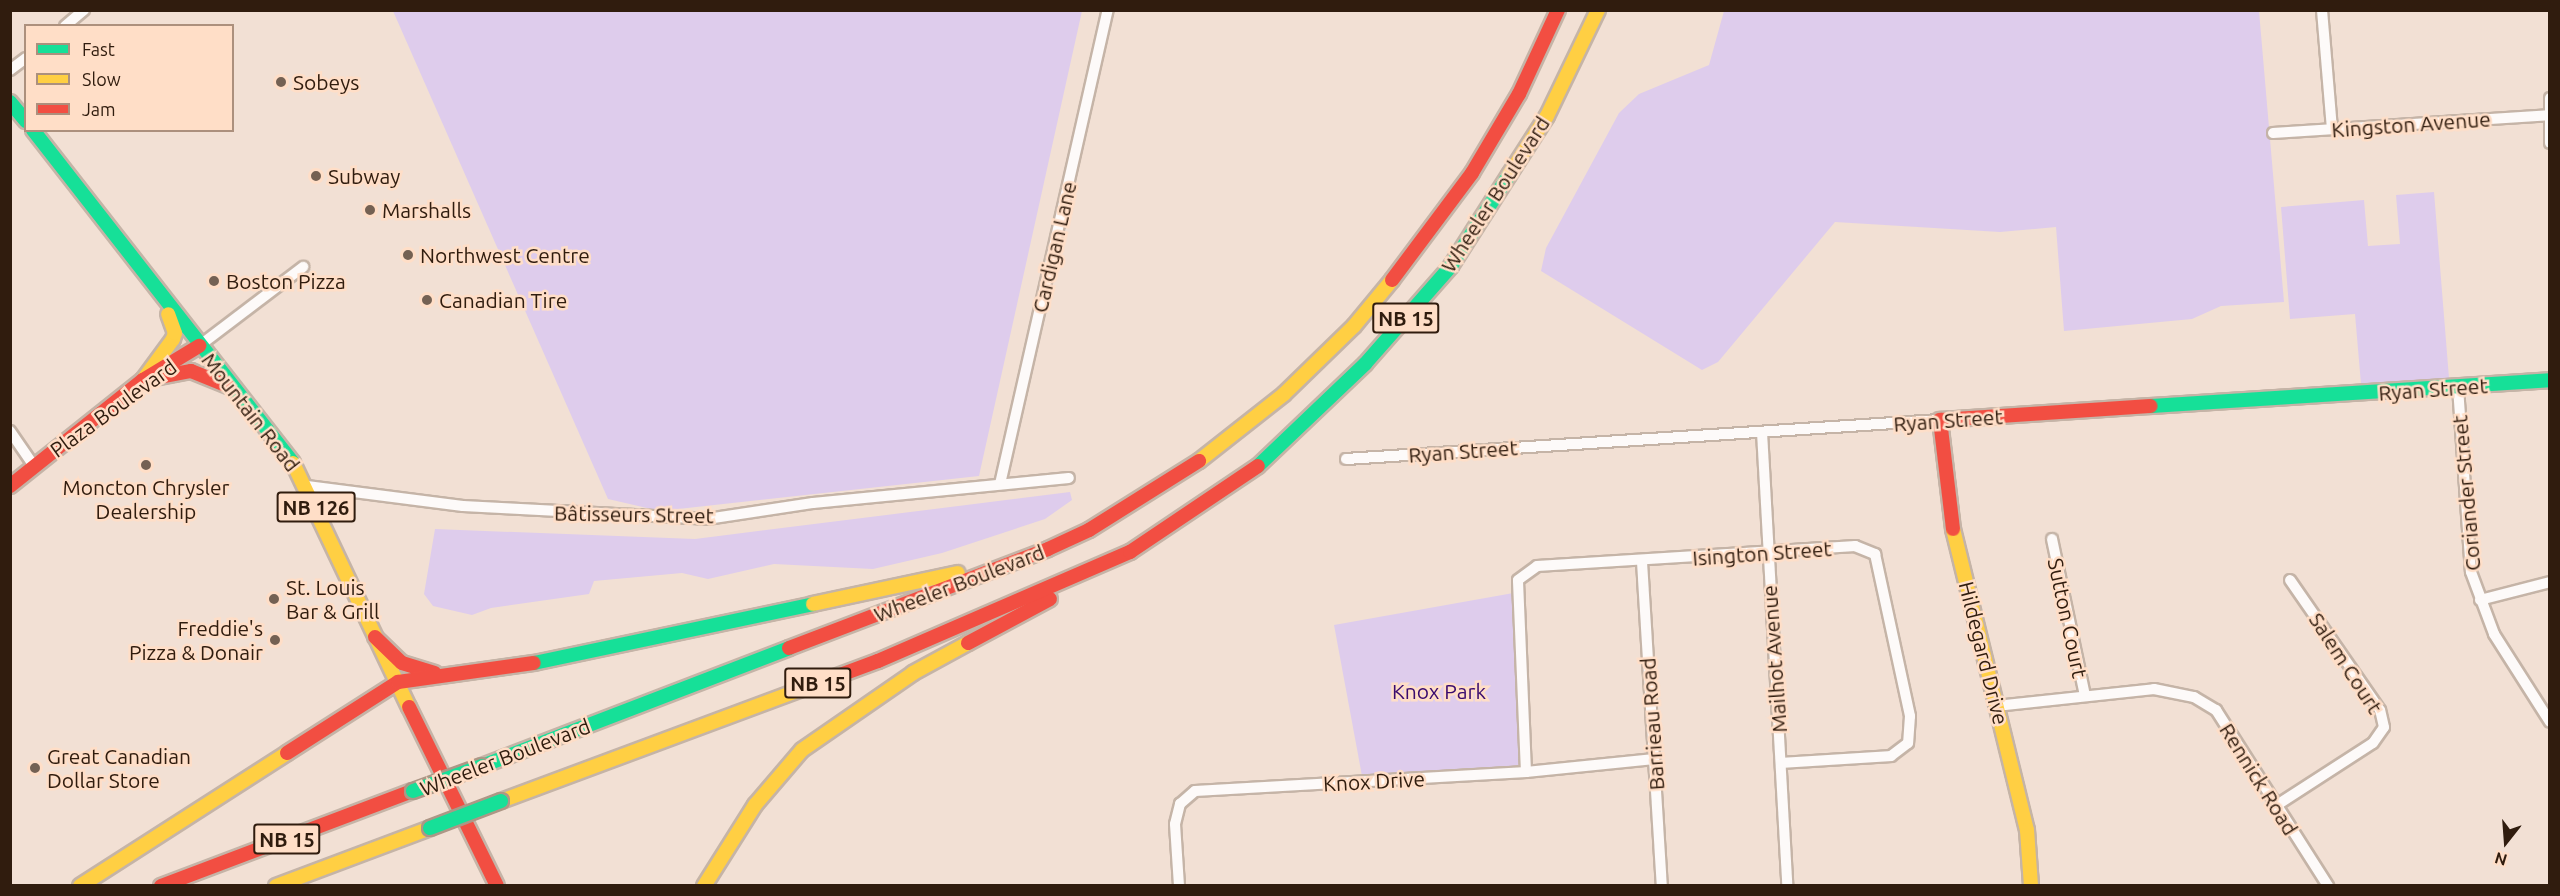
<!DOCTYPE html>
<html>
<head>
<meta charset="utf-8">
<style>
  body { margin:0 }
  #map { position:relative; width:2560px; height:896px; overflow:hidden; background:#f2e0d4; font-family:Ubuntu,sans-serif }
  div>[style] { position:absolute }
  .green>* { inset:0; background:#deccec }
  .roads { filter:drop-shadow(2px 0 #c5b4a7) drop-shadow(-2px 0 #c5b4a7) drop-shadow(0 2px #c5b4a7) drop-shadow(0 -2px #c5b4a7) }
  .street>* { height:10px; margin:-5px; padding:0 5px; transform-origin:5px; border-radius:5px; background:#fdfaf9 }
  .fast>* { height:14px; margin:-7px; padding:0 7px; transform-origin:7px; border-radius:7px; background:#16e098 }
  .slow>* { height:14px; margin:-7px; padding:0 7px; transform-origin:7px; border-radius:7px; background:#ffcf43 }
  .jam>* { height:14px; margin:-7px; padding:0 7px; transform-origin:7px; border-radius:7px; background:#f24e42 }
  .bridges { filter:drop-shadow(2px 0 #ad9786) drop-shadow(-2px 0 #ad9786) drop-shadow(0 2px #ad9786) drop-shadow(0 -2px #ad9786) }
  .fast-bridge>* { height:14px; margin:-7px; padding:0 7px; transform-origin:7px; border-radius:7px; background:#16e098 }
  .dots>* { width:16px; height:16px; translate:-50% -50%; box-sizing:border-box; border:3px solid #ffdec7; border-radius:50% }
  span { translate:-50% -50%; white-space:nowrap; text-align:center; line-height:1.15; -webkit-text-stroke:5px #ffdec7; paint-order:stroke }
  .shield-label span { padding:2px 4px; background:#ffdec7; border:2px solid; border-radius:4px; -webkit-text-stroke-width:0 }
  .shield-label { font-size:20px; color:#301c0e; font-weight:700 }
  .poi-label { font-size:21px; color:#301c0e }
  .left { translate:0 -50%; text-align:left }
  .right { translate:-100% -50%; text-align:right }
  .street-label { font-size:21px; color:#301c0e }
  .park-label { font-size:21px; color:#390a6e }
  .frame { position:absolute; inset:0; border:12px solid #301c0e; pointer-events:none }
  .legend { position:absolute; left:24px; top:24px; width:210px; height:108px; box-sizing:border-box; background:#ffdec7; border:2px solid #ac907d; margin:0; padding:8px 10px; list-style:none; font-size:18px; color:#301c0e }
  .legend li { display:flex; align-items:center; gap:12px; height:30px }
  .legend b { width:30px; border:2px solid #ac907d }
  .north { position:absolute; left:2476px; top:812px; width:60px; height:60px; -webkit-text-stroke:4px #ffdec7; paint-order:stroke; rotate:197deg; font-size:16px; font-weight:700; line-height:24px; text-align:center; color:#301c0e }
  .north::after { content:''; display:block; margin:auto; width:21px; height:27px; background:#301c0e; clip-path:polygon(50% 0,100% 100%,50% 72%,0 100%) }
</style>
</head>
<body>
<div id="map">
  <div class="green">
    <div style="clip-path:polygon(393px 11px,1082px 11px,979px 476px,660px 511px,608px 499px)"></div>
    <div style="clip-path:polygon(1724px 11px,2259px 11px,2284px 302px,2221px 306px,2192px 319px,2064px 331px,2056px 227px,2000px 232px,1835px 222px,1718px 362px,1702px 370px,1541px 271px,1546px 248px,1619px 113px,1639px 94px,1709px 65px)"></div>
    <div style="clip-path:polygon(2434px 192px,2449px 378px,2361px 384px,2355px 314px,2290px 319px,2281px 207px,2364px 200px,2368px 246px,2400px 244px,2396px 195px)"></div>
    <div style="clip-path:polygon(1070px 492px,1072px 500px,1045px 519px,942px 553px,873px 569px,774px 564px,708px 579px,682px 573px,594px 581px,589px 594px,491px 608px,472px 615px,433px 606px,424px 594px,435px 529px,695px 539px)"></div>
    <div style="clip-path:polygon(1519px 592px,1526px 772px,1362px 776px,1334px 625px)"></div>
  </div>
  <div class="roads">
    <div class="street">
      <div style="left:2322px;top:10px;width:119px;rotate:85.2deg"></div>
      <div style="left:65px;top:26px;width:25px;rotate:-40deg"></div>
      <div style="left:10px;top:70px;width:20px;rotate:-37deg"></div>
      <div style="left:2550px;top:98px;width:45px;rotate:90deg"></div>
      <div style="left:2273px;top:133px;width:276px;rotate:-3.7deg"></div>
      <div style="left:199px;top:346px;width:131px;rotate:-37.2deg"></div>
      <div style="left:2458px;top:387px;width:185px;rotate:86deg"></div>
      <div style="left:2471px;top:572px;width:66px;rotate:69.6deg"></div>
      <div style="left:2494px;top:634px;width:104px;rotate:57.5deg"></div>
      <div style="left:10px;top:431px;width:42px;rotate:55.6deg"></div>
      <div style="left:1762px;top:432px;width:455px;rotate:86.8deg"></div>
      <div style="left:1346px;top:459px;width:595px;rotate:-3.76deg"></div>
      <div style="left:1000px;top:484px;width:486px;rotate:-77.2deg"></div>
      <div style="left:307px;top:486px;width:157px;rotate:7.3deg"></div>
      <div style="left:463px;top:506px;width:244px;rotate:3deg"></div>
      <div style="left:707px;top:519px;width:107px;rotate:-8.6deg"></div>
      <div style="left:813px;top:503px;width:257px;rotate:-5.6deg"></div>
      <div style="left:2052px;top:539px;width:160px;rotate:78.1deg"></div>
      <div style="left:1642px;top:562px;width:325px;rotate:86.5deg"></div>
      <div style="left:2480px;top:600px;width:72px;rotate:-14.4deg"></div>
      <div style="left:1996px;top:706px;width:159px;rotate:-6.1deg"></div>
      <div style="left:2154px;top:689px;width:41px;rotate:11.3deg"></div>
      <div style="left:2194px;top:697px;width:26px;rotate:31deg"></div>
      <div style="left:2216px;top:710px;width:209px;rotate:57.5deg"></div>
      <div style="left:1526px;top:772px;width:192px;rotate:-92.4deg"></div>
      <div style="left:1518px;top:580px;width:24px;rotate:-36deg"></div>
      <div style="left:1537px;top:566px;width:319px;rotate:-3.6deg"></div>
      <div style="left:1855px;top:546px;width:22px;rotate:22deg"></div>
      <div style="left:1875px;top:554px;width:166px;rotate:77.8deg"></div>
      <div style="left:1910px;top:716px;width:27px;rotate:94deg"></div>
      <div style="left:1908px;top:743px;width:21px;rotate:143deg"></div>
      <div style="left:1891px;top:756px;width:110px;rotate:176.4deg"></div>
      <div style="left:2277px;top:805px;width:114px;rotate:-32.9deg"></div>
      <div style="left:2373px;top:743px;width:19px;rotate:-55deg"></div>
      <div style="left:2384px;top:727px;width:17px;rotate:-103deg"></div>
      <div style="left:2380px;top:710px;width:158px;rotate:-124.7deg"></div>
      <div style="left:1179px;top:886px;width:62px;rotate:-93.7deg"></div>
      <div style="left:1175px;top:824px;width:21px;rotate:-76deg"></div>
      <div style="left:1180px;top:804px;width:20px;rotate:-41deg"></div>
      <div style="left:1195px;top:791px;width:332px;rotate:-3.3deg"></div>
      <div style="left:1526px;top:772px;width:129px;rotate:-5.8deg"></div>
    </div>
    <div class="fast">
      <div style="left:10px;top:102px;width:25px;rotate:50deg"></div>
      <div style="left:33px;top:130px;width:422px;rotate:52deg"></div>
      <div style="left:2151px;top:406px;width:400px;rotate:-3.7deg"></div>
      <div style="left:1258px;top:466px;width:148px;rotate:-43.6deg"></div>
      <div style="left:1365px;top:364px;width:130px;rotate:-48.7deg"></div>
      <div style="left:1451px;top:266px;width:108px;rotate:-57.5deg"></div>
      <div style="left:534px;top:663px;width:285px;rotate:-11.9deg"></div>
      <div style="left:482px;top:766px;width:329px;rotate:-21deg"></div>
    </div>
    <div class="slow">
      <div style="left:1509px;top:175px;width:70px;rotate:-57.2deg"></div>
      <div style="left:1547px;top:116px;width:118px;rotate:-64.3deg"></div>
      <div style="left:143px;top:380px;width:51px;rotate:-53.8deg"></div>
      <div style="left:173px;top:339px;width:6px;rotate:-72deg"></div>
      <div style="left:175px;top:333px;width:20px;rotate:-110deg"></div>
      <div style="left:1199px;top:461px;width:108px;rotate:-38.2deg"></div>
      <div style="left:1284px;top:394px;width:98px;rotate:-44.2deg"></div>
      <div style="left:1354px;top:326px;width:60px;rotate:-50.4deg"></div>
      <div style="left:293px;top:463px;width:270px;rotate:64.6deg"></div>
      <div style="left:1953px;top:529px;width:310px;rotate:76.2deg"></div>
      <div style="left:2027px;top:830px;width:56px;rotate:85.9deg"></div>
      <div style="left:813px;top:604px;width:148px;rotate:-12.1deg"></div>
      <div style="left:501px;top:801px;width:324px;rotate:-20.4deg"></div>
      <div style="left:80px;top:886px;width:246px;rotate:-32.7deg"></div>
      <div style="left:276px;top:886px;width:165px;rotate:-20.6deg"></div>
      <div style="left:704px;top:886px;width:96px;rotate:-57.8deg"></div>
      <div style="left:755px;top:805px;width:72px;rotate:-49.5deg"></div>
      <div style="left:802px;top:750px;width:135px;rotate:-34.7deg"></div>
      <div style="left:913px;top:673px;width:63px;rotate:-28.6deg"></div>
    </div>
    <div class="jam">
      <div style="left:1392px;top:280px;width:134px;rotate:-53.2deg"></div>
      <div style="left:1472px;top:173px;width:92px;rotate:-59.3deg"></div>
      <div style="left:1519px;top:94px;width:93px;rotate:-65.1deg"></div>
      <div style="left:143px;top:380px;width:49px;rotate:-10.6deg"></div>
      <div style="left:191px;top:371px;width:40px;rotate:22deg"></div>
      <div style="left:10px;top:486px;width:170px;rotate:-38.6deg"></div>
      <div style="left:143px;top:380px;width:66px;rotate:-31.3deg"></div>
      <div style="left:1953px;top:529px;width:110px;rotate:-96.8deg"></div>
      <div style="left:1940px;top:420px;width:211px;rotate:-3.8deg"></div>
      <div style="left:375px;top:637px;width:37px;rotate:44deg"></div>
      <div style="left:402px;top:663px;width:34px;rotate:17deg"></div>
      <div style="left:968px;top:643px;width:93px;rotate:-28.2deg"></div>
      <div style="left:789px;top:648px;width:277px;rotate:-20.9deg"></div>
      <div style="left:1048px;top:549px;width:45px;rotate:-24.9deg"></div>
      <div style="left:1089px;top:530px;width:130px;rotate:-32.1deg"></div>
      <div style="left:805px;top:688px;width:78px;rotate:-20.3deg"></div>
      <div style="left:878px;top:661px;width:275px;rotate:-23.4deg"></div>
      <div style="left:1130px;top:552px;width:154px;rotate:-33.9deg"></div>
      <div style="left:409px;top:707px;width:199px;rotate:63.8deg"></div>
      <div style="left:287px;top:753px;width:132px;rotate:-32.6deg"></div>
      <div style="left:398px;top:682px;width:137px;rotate:-8deg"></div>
      <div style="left:161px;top:886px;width:269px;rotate:-20.7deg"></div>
    </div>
  </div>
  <div class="bridges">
    <div class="fast-bridge">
      <div style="left:413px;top:791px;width:73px;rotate:-19.9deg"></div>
      <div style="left:430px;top:828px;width:76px;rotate:-20.8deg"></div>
    </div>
  </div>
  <div class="dots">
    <div style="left:281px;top:82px;background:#746153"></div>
    <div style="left:316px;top:176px;background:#746153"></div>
    <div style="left:370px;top:210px;background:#746153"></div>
    <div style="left:408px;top:255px;background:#746153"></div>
    <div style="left:214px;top:281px;background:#746153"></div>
    <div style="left:427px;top:300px;background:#746153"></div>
    <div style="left:146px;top:465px;background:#746153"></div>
    <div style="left:274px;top:599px;background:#746153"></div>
    <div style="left:275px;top:640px;background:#746153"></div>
    <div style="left:35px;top:768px;background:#746153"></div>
  </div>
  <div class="shield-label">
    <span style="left:1406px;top:318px">NB 15</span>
    <span style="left:316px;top:507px">NB 126</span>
    <span style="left:818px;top:683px">NB 15</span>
    <span style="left:287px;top:839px">NB 15</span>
  </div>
  <div class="poi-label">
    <span class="left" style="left:293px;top:82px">Sobeys</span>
    <span class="left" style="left:328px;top:176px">Subway</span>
    <span class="left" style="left:382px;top:210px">Marshalls</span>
    <span class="left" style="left:420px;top:255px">Northwest Centre</span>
    <span class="left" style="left:226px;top:281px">Boston Pizza</span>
    <span class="left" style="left:439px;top:300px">Canadian Tire</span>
    <span style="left:146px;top:499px">Moncton Chrysler<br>Dealership</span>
    <span class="left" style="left:286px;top:599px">St. Louis<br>Bar &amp; Grill</span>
    <span class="right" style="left:263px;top:640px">Freddie's<br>Pizza &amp; Donair</span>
    <span class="left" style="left:47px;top:768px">Great Canadian<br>Dollar Store</span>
  </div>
  <div class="street-label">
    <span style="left:2411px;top:124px;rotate:-4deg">Kingston Avenue</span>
    <span style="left:1495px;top:194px;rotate:-57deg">Wheeler Boulevard</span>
    <span style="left:1054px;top:247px;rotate:-77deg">Cardigan Lane</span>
    <span style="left:2433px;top:389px;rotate:-4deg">Ryan Street</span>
    <span style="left:113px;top:408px;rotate:-36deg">Plaza Boulevard</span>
    <span style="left:251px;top:412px;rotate:52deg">Mountain Road</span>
    <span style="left:1948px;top:420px;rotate:-4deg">Ryan Street</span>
    <span style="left:1463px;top:451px;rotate:-4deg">Ryan Street</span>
    <span style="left:2466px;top:493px;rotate:-95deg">Coriander Street</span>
    <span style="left:634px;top:514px;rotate:1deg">Bâtisseurs Street</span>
    <span style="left:1762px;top:553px;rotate:-4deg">Isington Street</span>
    <span style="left:959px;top:583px;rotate:-21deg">Wheeler Boulevard</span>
    <span style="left:2068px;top:618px;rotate:78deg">Sutton Court</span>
    <span style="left:1984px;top:653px;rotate:76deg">Hildegard Drive</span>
    <span style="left:1774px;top:659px;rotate:-94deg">Mailhot Avenue</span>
    <span style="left:2346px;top:663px;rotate:57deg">Salem Court</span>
    <span style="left:1652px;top:724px;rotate:-94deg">Barrieau Road</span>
    <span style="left:505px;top:757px;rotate:-21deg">Wheeler Boulevard</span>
    <span style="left:2259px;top:779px;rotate:58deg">Rennick Road</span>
    <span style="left:1374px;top:781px;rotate:-3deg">Knox Drive</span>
  </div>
  <div class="park-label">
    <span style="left:1439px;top:691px">Knox Park</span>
  </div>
  <div class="frame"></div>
  <ul class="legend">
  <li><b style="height:8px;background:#16e098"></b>Fast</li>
  <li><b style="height:8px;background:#ffcf43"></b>Slow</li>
  <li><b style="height:8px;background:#f24e42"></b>Jam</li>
  </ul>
  <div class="north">N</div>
</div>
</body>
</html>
